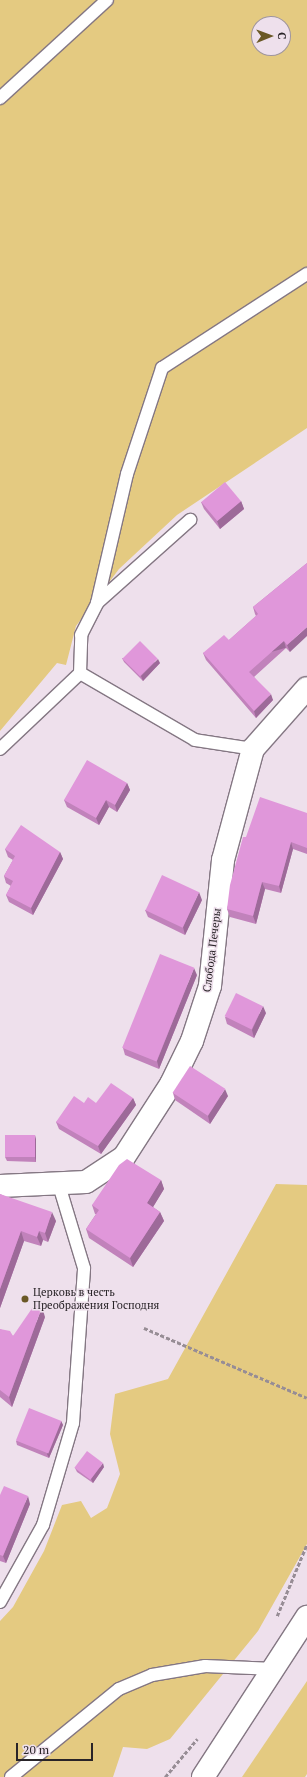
<!DOCTYPE html>
<html>
<head>
<meta charset="utf-8">
<style>
  body { margin:0 }
  #map { position:relative; width:307px; height:1777px; overflow:hidden; background:#eee0ec; font-family:"PT Serif",serif }
  div>[style] { position:absolute }
  .green>* { inset:0; background:#e4ca81 }
  .path>* { height:2.5px; margin-top:-1.25px; transform-origin:0; background:repeating-linear-gradient(90deg,#978d95 0 4px,transparent 0 6px) }
  .roads { filter:drop-shadow(1px 0 #847783) drop-shadow(-1px 0 #847783) drop-shadow(0 1px #847783) drop-shadow(0 -1px #847783) }
  .service>* { height:12px; margin:-6px; padding:0 6px; transform-origin:6px; border-radius:6px; background:#fff }
  .minor>* { height:22px; margin:-11px; padding:0 11px; transform-origin:11px; border-radius:11px; background:#fff }
  .tertiary>* { height:22px; margin:-11px; padding:0 11px; transform-origin:11px; border-radius:11px; background:#fff }
  .wall>* { inset:0; background:#c182bb }
  .shaded-wall>* { inset:0; background:#9d6a99; transform-origin:0 0 }
  .building>* { inset:0; background:#e097da; transform-origin:0 0 }
  .dots>* { width:11px; height:11px; translate:-50% -50%; box-sizing:border-box; border:2px solid #eee0ec; border-radius:50% }
  span { translate:-50% -50%; white-space:nowrap; text-align:center; line-height:1.15; -webkit-text-stroke:3px #eee0ec; paint-order:stroke }
  .street-label { font-size:11px; color:#292428 }
  .poi-label { font-size:11px; color:#292428 }
  .left { translate:0 -50%; text-align:left }
  .north { position:absolute; left:251px; top:16px; width:40px; height:40px; box-sizing:border-box; background:#eee0ec; border:1px solid #9f959e; border-radius:50%; rotate:89deg; font-size:11px; font-weight:700; line-height:16px; text-align:center; color:#292428 }
  .north::after { content:''; display:block; margin:auto; width:14px; height:18px; background:#6a5826; clip-path:polygon(50% 0,100% 100%,50% 72%,0 100%) }
  .scale { position:absolute; left:16px; top:1743px; width:77px; height:18px; box-sizing:border-box; border:2px solid #292428; border-top:0; padding-left:5px; font-size:12px; line-height:14px; white-space:nowrap; color:#292428; -webkit-text-stroke:3px #eee0ec; paint-order:stroke }
</style>
</head>
<body>
<div id="map">
  <div class="green">
    <div style="clip-path:polygon(evenodd,0 0,307px 0,307px 428px,177px 515px,119px 569px,76px 626px,66px 665px,57px 663px,0 731px,0 0,259px 24px,283px 24px,283px 48px,259px 48px,259px 24px)"></div>
    <div style="clip-path:polygon(276px 1184px,307px 1185px,307px 1544px,258px 1631px,170px 1739px,147px 1749px,123px 1747px,113px 1777px,0 1777px,0 1621px,13px 1607px,44px 1551px,62px 1505px,81px 1501px,91px 1518px,107px 1508px,120px 1474px,110px 1434px,115px 1394px,168px 1379px)"></div>
    <div style="clip-path:polygon(307px 1681px,307px 1774px,305px 1777px,242px 1777px)"></div>
  </div>
  <div class="path">
    <div style="left:144px;top:1328px;width:177px;rotate:23.2deg"></div>
    <div style="left:277px;top:1616px;width:78px;rotate:-67.4deg"></div>
    <div style="left:165px;top:1777px;width:50px;rotate:-49.9deg"></div>
  </div>
  <div class="roads">
    <div class="service">
      <div style="left:0;top:98px;width:145px;rotate:-42.5deg"></div>
      <div style="left:97px;top:603px;width:125px;rotate:-41.7deg"></div>
      <div style="left:80px;top:673px;width:133px;rotate:30.2deg"></div>
      <div style="left:195px;top:740px;width:59px;rotate:8.8deg"></div>
      <div style="left:0;top:749px;width:110px;rotate:-43.5deg"></div>
      <div style="left:80px;top:673px;width:38px;rotate:-88deg"></div>
      <div style="left:81px;top:635px;width:36px;rotate:-63deg"></div>
      <div style="left:97px;top:603px;width:132px;rotate:-76.9deg"></div>
      <div style="left:127px;top:474px;width:112px;rotate:-71.7deg"></div>
      <div style="left:162px;top:368px;width:173px;rotate:-33deg"></div>
      <div style="left:0;top:1602px;width:88px;rotate:-60.8deg"></div>
      <div style="left:43px;top:1525px;width:106px;rotate:-73.6deg"></div>
      <div style="left:73px;top:1423px;width:155px;rotate:-85.9deg"></div>
      <div style="left:84px;top:1268px;width:87px;rotate:-106.8deg"></div>
      <div style="left:11px;top:1777px;width:139px;rotate:-39.2deg"></div>
      <div style="left:119px;top:1689px;width:36px;rotate:-23deg"></div>
      <div style="left:152px;top:1675px;width:54px;rotate:-9.6deg"></div>
      <div style="left:205px;top:1666px;width:70px;rotate:2.5deg"></div>
    </div>
    <div class="minor">
      <div style="left:0;top:1186px;width:86px;rotate:-2.7deg"></div>
      <div style="left:86px;top:1182px;width:45px;rotate:-33.3deg"></div>
      <div style="left:124px;top:1157px;width:87px;rotate:-57.2deg"></div>
      <div style="left:171px;top:1084px;width:48px;rotate:-64deg"></div>
      <div style="left:192px;top:1041px;width:58px;rotate:-71.9deg"></div>
      <div style="left:210px;top:986px;width:127px;rotate:-84.1deg"></div>
      <div style="left:223px;top:860px;width:115px;rotate:-74.9deg"></div>
      <div style="left:253px;top:749px;width:81px;rotate:-48.5deg"></div>
    </div>
    <div class="tertiary">
      <div style="left:203px;top:1777px;width:191px;rotate:-57deg"></div>
    </div>
  </div>
  <div class="wall">
    <div style="clip-path:polygon(241px 501px,244px 509px,220px 529px,204px 509px,201px 502px)"></div>
    <div style="clip-path:polygon(307px 563px,290px 652px,286px 648px,254px 677px,273px 700px,256px 718px,206px 660px,203px 653px,229px 640px,256px 616px,255px 614px,253px 607px)"></div>
    <div style="clip-path:polygon(122px 658px,160px 663px,143px 681px,124px 662px)"></div>
    <div style="clip-path:polygon(127px 783px,130px 790px,117px 812px,109px 807px,99px 825px,67px 807px,64px 800px)"></div>
    <div style="clip-path:polygon(307px 813px,307px 854px,293px 849px,281px 893px,265px 889px,256px 924px,230px 917px,227px 909px,246px 837px)"></div>
    <div style="clip-path:polygon(5px 849px,60px 852px,63px 859px,33px 915px,9px 902px,6px 895px,11px 886px,6px 883px,4px 876px,13px 860px,8px 857px)"></div>
    <div style="clip-path:polygon(202px 900px,185px 935px,148px 917px,145px 910px)"></div>
    <div style="clip-path:polygon(197px 975px,159px 1069px,125px 1055px,123px 1048px)"></div>
    <div style="clip-path:polygon(266px 1013px,254px 1038px,227px 1024px,225px 1017px)"></div>
    <div style="clip-path:polygon(173px 1093px,228px 1096px,210px 1124px,175px 1100px)"></div>
    <div style="clip-path:polygon(133px 1098px,136px 1105px,101px 1154px,59px 1129px,56px 1122px,84px 1103px,96px 1103px)"></div>
    <div style="clip-path:polygon(36px 1139px,36px 1162px,7px 1161px,5px 1157px)"></div>
    <div style="clip-path:polygon(161px 1180px,164px 1189px,153px 1207px,160px 1212px,164px 1221px,133px 1267px,89px 1238px,86px 1229px,96px 1214px,95px 1214px,92px 1205px)"></div>
    <div style="clip-path:polygon(0 1194px,56px 1221px,48px 1242px,43px 1240px,41px 1246px,24px 1241px,0 1308px)"></div>
    <div style="clip-path:polygon(45px 1317px,12px 1407px,0 1397px,0 1329px,13px 1336px)"></div>
    <div style="clip-path:polygon(61px 1421px,63px 1425px,49px 1458px,17px 1445px,16px 1441px)"></div>
    <div style="clip-path:polygon(104px 1467px,93px 1483px,77px 1472px,75px 1468px)"></div>
    <div style="clip-path:polygon(0 1495px,30px 1504px,6px 1563px,0 1561px)"></div>
  </div>
  <div class="shaded-wall">
    <div style="clip-path:polygon(241px 501px,244px 509px,220px 529px,217px 521px)"></div>
    <div style="clip-path:polygon(307px 627px,307px 636px,290px 652px,287px 645px)"></div>
    <div style="left:284px;top:641px;width:7px;height:47px;rotate:74deg"></div>
    <div style="clip-path:polygon(158px 659px,160px 663px,143px 681px,141px 676px)"></div>
    <div style="clip-path:polygon(271px 694px,273px 700px,256px 718px,254px 711px)"></div>
    <div style="clip-path:polygon(127px 783px,130px 790px,117px 812px,115px 805px)"></div>
    <div style="clip-path:polygon(106px 800px,109px 807px,99px 825px,96px 818px)"></div>
    <div style="clip-path:polygon(291px 842px,293px 849px,281px 893px,279px 886px)"></div>
    <div style="clip-path:polygon(60px 852px,63px 859px,33px 915px,31px 908px)"></div>
    <div style="clip-path:polygon(262px 882px,265px 889px,256px 924px,253px 916px)"></div>
    <div style="clip-path:polygon(199px 892px,202px 900px,185px 935px,183px 927px)"></div>
    <div style="clip-path:polygon(194px 968px,197px 975px,159px 1069px,157px 1061px)"></div>
    <div style="clip-path:polygon(263px 1006px,266px 1013px,254px 1038px,252px 1030px)"></div>
    <div style="clip-path:polygon(225px 1089px,228px 1096px,210px 1124px,208px 1116px)"></div>
    <div style="clip-path:polygon(133px 1098px,136px 1105px,101px 1154px,98px 1146px)"></div>
    <div style="clip-path:polygon(35px 1135px,36px 1139px,36px 1162px,35px 1158px)"></div>
    <div style="clip-path:polygon(161px 1180px,164px 1189px,150px 1212px,147px 1203px)"></div>
    <div style="clip-path:polygon(52px 1212px,56px 1221px,48px 1242px,45px 1233px)"></div>
    <div style="clip-path:polygon(160px 1212px,164px 1221px,133px 1267px,130px 1258px)"></div>
    <div style="clip-path:polygon(21px 1231px,24px 1241px,0 1308px,0 1289px)"></div>
    <div style="clip-path:polygon(39px 1231px,43px 1240px,41px 1246px,37px 1237px)"></div>
    <div style="clip-path:polygon(42px 1307px,45px 1317px,12px 1407px,9px 1397px)"></div>
    <div style="clip-path:polygon(61px 1421px,63px 1425px,49px 1458px,47px 1454px)"></div>
    <div style="clip-path:polygon(103px 1463px,104px 1467px,93px 1483px,91px 1479px)"></div>
    <div style="clip-path:polygon(28px 1496px,30px 1504px,6px 1563px,3px 1556px)"></div>
  </div>
  <div class="building">
    <div style="left:225px;top:482px;width:25px;height:31px;rotate:50deg"></div>
    <div style="clip-path:polygon(307px 563px,307px 627px,287px 645px,284px 641px,249px 672px,271px 694px,254px 711px,203px 653px,224px 635px,229px 640px,258px 614px,253px 607px)"></div>
    <div style="left:140px;top:641px;width:25px;height:25px;rotate:45deg"></div>
    <div style="clip-path:polygon(87px 760px,127px 783px,115px 805px,106px 800px,96px 818px,64px 800px)"></div>
    <div style="clip-path:polygon(260px 797px,307px 813px,307px 848px,291px 842px,279px 886px,262px 882px,253px 916px,227px 909px,230px 885px,243px 837px,246px 837px)"></div>
    <div style="clip-path:polygon(21px 825px,60px 852px,31px 908px,6px 895px,13px 881px,4px 876px,15px 856px,5px 849px)"></div>
    <div style="left:162px;top:875px;width:41px;height:39px;rotate:25deg"></div>
    <div style="left:160px;top:954px;width:37px;height:101px;rotate:22deg"></div>
    <div style="left:236px;top:993px;width:30px;height:26px;rotate:26deg"></div>
    <div style="left:190px;top:1066px;width:42px;height:32px;rotate:33deg"></div>
    <div style="clip-path:polygon(111px 1083px,133px 1098px,98px 1146px,56px 1122px,74px 1096px,84px 1103px,88px 1097px,96px 1103px)"></div>
    <div style="left:5px;top:1135px;width:30px;height:22px"></div>
    <div style="clip-path:polygon(127px 1159px,161px 1180px,147px 1203px,160px 1212px,130px 1258px,86px 1229px,99px 1210px,92px 1205px,119px 1165px)"></div>
    <div style="clip-path:polygon(0 1194px,52px 1212px,45px 1233px,39px 1231px,37px 1237px,21px 1231px,0 1289px)"></div>
    <div style="clip-path:polygon(35px 1304px,42px 1307px,9px 1397px,0 1390px,0 1329px,10px 1331px,13px 1336px)"></div>
    <div style="left:29px;top:1408px;width:35px;height:35px;rotate:22deg"></div>
    <div style="left:87px;top:1451px;width:20px;height:21px;rotate:37deg"></div>
    <div style="clip-path:polygon(4px 1486px,28px 1496px,3px 1556px,0 1555px,0 1495px)"></div>
  </div>
  <div class="dots">
    <div style="left:25px;top:1299px;background:#6a5826"></div>
  </div>
  <div class="street-label">
    <span style="left:212px;top:950px;rotate:-83deg">Слобода Печеры</span>
  </div>
  <div class="poi-label">
    <span class="left" style="left:33px;top:1299px">Церковь в честь<br>Преображения Господня</span>
  </div>
  <div class="north">С</div>
  <div class="scale">20 m</div>
</div>
</body>
</html>
